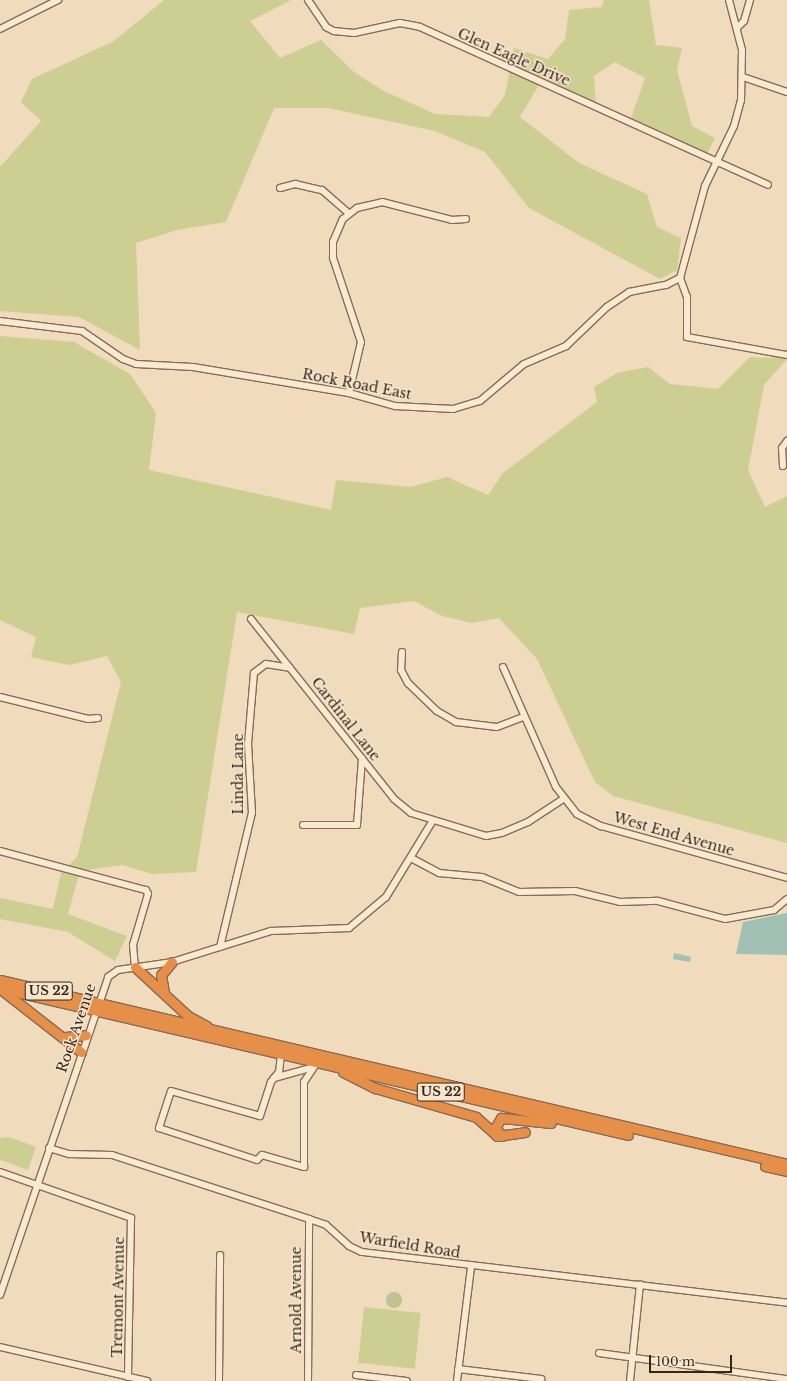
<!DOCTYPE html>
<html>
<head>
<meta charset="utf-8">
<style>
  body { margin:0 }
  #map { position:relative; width:787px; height:1381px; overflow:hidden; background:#f0dbbd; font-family:"Libre Baskerville",serif }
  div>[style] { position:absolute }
  .green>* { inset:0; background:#cdce91; transform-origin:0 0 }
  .cemetery>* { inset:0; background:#c1c291 }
  .round { border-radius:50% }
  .water>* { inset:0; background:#a1c1b4 }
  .roads { filter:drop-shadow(1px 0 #886b56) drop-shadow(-1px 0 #886b56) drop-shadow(0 1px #886b56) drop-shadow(0 -1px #886b56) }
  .minor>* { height:6px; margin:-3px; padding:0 3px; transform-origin:3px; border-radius:3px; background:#fae9d1 }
  .highway>* { height:9px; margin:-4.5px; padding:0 4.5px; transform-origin:4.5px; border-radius:4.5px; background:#e58f49 }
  span { translate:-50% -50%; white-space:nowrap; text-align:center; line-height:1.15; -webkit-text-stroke:3px #f7e6cd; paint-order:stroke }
  .shield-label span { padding:1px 3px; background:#f7e6cd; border:1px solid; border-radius:3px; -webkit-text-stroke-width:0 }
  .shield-label { font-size:13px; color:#37261b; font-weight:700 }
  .street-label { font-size:14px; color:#37261b }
  .scale { position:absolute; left:649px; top:1355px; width:83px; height:18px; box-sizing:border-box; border:2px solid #37261b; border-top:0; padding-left:5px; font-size:12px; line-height:14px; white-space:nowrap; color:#37261b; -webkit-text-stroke:3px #f7e6cd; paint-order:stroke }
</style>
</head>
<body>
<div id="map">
  <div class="green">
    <div style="clip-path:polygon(164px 0,291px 0,250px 21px,280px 58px,321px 40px,354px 72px,384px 91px,435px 114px,489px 117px,505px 95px,514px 48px,548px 59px,565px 39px,569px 10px,602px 7px,604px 0,649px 0,656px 45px,682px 48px,677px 70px,692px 126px,715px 138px,706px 156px,630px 121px,645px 78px,615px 62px,594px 76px,596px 106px,541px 81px,520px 117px,579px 163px,647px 194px,657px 227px,681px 238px,677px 270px,660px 279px,529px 208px,485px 152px,435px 131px,328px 108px,274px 108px,226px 222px,177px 230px,136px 243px,140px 350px,79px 317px,0 311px,0 167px,41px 121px,21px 102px,32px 79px,114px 41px)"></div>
    <div style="clip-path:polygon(0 336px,74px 342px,130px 374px,156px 413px,149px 470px,331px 510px,336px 480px,411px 487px,447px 477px,488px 495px,503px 473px,597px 402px,594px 387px,617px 373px,648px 367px,670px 384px,718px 389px,750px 357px,772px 358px,787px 349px,787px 359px,764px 385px,748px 470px,765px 507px,787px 496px,787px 843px,613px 796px,595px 782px,537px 659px,499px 618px,472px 623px,442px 616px,414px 601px,360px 608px,354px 634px,237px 612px,196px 872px,152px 874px,123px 865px,80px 871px,68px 914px,127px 936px,115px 961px,68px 932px,0 919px,0 898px,53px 909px,61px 873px,77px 857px,121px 682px,107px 656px,69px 665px,31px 657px,36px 637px,0 620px)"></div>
    <div style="clip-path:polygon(9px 1137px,36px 1147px,28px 1170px,0 1160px,0 1138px)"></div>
    <div style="left:364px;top:1307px;width:57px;height:56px;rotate:6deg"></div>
  </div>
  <div class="cemetery">
    <div class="round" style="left:386px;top:1292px;width:16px;height:16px"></div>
  </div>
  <div class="water">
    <div style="clip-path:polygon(787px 913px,787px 955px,736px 954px,743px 922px)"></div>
    <div style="clip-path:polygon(674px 953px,691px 957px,690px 962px,673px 959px)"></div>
  </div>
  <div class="roads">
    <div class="minor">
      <div style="left:308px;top:0;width:32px;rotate:56deg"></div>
      <div style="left:326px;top:27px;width:9px;rotate:27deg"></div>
      <div style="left:334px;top:31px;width:20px;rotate:6deg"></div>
      <div style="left:354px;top:33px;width:47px;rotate:-12.3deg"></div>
      <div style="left:400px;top:23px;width:20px;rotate:11deg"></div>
      <div style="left:420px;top:27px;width:382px;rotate:24.4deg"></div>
      <div style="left:729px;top:0;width:52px;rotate:75.4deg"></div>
      <div style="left:742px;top:50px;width:50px;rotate:91.1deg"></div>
      <div style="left:741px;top:100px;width:27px;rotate:105deg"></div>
      <div style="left:734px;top:126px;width:67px;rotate:115.8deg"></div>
      <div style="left:705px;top:186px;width:95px;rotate:105.2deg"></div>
      <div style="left:680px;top:278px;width:20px;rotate:70deg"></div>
      <div style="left:687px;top:297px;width:40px;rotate:90deg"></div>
      <div style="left:687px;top:337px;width:102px;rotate:10.2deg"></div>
      <div style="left:737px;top:28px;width:10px;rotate:-45deg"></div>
      <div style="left:744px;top:21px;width:22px;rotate:-74deg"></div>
      <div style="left:0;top:29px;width:65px;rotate:-26.6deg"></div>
      <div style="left:743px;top:77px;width:46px;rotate:18.8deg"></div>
      <div style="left:280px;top:188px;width:16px;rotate:-15deg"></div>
      <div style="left:295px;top:184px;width:28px;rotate:13deg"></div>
      <div style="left:322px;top:190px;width:35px;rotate:41deg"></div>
      <div style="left:0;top:321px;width:83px;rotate:7deg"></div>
      <div style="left:82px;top:331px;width:50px;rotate:34.3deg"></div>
      <div style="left:123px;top:359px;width:14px;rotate:21deg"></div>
      <div style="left:136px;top:364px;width:57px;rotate:3deg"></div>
      <div style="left:193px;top:367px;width:158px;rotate:9.5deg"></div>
      <div style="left:349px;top:393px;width:48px;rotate:15.8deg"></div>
      <div style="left:395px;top:406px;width:58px;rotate:3deg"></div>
      <div style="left:453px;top:409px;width:28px;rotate:-17deg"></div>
      <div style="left:480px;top:401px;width:57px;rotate:-40.1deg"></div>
      <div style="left:524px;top:364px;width:46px;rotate:-23.2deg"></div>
      <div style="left:566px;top:346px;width:57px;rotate:-43.6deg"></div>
      <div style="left:607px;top:307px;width:27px;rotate:-34deg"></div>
      <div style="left:629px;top:292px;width:38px;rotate:-11deg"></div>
      <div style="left:666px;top:285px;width:16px;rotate:-27deg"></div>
      <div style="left:349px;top:393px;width:52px;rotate:-76.8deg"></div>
      <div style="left:361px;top:342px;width:89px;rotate:-108.4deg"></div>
      <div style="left:333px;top:258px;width:16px;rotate:-90deg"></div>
      <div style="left:333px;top:242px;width:25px;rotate:-67deg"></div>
      <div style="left:343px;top:219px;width:18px;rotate:-38deg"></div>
      <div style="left:357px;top:208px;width:26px;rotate:-13deg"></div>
      <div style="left:382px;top:202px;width:72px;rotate:14.4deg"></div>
      <div style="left:452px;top:220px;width:14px;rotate:-4deg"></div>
      <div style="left:783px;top:466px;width:18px;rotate:-93deg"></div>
      <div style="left:782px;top:448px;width:9px;rotate:-54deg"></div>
      <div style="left:251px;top:619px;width:230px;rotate:51.5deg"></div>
      <div style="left:394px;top:799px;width:22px;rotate:39deg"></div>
      <div style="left:411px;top:813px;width:78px;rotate:17deg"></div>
      <div style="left:486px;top:836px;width:16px;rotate:-11deg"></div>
      <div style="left:502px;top:833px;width:28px;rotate:-23deg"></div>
      <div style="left:528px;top:822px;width:42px;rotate:-33.3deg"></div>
      <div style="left:402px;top:652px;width:18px;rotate:93deg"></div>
      <div style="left:401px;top:670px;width:15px;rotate:62deg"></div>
      <div style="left:408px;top:683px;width:40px;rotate:44deg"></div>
      <div style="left:437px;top:711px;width:22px;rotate:30deg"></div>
      <div style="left:456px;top:722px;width:41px;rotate:7deg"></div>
      <div style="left:497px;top:727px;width:28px;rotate:-21deg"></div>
      <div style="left:503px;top:667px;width:131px;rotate:66.2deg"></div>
      <div style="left:556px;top:787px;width:34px;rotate:52deg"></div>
      <div style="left:577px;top:814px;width:27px;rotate:27deg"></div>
      <div style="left:601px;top:826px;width:193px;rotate:15.6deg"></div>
      <div style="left:0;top:697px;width:91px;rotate:14deg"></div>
      <div style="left:88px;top:719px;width:10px;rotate:-6deg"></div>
      <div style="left:303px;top:825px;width:54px"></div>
      <div style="left:357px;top:825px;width:67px;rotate:-85.7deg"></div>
      <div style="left:0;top:851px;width:151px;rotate:15deg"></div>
      <div style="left:146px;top:890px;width:4px;rotate:63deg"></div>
      <div style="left:148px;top:894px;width:53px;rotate:106.4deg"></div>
      <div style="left:133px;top:945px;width:22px;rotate:85deg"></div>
      <div style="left:411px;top:858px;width:32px;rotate:28deg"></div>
      <div style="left:439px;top:873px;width:43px;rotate:5.3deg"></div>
      <div style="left:482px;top:877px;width:40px;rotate:22deg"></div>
      <div style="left:519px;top:892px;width:56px;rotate:-1deg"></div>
      <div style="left:575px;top:891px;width:46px;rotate:13.7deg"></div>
      <div style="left:620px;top:902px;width:38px;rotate:-2deg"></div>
      <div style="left:658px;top:901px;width:69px;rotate:15deg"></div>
      <div style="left:725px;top:919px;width:50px;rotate:-10.4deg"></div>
      <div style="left:774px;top:910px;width:17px;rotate:-40deg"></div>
      <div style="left:220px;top:947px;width:138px;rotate:-76.6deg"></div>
      <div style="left:252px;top:813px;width:69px;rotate:-93.3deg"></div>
      <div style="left:248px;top:744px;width:71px;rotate:-85.2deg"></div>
      <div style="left:254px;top:673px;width:15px;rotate:-37deg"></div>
      <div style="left:266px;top:664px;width:24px;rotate:9deg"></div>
      <div style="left:281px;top:1054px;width:18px;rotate:96deg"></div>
      <div style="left:279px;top:1072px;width:13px;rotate:129deg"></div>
      <div style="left:271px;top:1082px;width:36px;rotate:108deg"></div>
      <div style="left:260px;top:1116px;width:92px;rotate:-164.3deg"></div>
      <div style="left:171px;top:1091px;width:39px;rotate:108deg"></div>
      <div style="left:159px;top:1128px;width:103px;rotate:18.1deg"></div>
      <div style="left:257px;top:1160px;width:7px;rotate:-45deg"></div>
      <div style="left:262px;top:1155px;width:44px;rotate:15.9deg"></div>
      <div style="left:304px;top:1167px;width:85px;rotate:-90deg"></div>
      <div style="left:304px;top:1082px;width:23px;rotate:-56deg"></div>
      <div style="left:274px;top:1078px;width:41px;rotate:-15.4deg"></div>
      <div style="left:49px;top:1148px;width:21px;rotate:17deg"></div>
      <div style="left:69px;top:1154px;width:43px;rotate:1.3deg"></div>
      <div style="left:112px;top:1155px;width:207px;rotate:18deg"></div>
      <div style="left:309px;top:1219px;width:18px;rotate:19deg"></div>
      <div style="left:326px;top:1225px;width:31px;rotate:42deg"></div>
      <div style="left:349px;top:1246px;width:14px;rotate:25deg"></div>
      <div style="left:362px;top:1252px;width:428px;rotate:6.8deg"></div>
      <div style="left:0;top:1172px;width:139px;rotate:19.3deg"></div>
      <div style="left:131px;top:1218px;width:159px;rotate:91.1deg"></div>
      <div style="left:0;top:1295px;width:336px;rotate:-71.2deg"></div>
      <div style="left:108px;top:977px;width:12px;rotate:-35deg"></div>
      <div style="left:118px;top:970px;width:55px;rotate:-8.4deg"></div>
      <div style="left:172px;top:962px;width:104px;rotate:-17.4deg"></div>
      <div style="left:271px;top:931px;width:78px;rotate:-2.2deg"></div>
      <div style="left:349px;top:928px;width:48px;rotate:-40deg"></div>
      <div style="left:386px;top:897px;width:88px;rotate:-58.5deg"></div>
      <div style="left:0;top:1347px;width:151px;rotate:13deg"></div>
      <div style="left:599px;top:1353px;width:190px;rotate:7.9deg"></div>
      <div style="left:458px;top:1369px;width:84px;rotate:6.9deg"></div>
      <div style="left:356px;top:1375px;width:51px;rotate:6.7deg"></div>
      <div style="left:219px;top:1381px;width:126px;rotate:-89.5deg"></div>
      <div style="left:308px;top:1381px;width:162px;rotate:-89.6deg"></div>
      <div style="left:457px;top:1381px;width:115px;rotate:-83deg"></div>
      <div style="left:630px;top:1381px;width:97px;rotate:-84.1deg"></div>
    </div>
    <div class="highway">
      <div style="left:135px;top:967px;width:72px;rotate:42.8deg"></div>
      <div style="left:188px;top:1016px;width:21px;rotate:28deg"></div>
      <div style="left:0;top:980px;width:808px;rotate:13.16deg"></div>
      <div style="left:0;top:988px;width:645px;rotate:13.17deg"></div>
      <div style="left:3px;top:991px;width:99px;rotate:38deg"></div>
      <div style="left:164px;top:992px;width:17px;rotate:-100deg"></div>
      <div style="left:161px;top:975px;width:17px;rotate:-50deg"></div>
      <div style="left:65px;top:1037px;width:21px;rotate:-5deg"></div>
      <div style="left:343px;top:1072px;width:36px;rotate:27deg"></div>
      <div style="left:375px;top:1088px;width:105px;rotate:16deg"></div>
      <div style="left:476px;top:1117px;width:28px;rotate:42deg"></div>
      <div style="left:497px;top:1136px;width:28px;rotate:-8deg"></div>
      <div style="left:502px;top:1136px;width:11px;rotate:-131deg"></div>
      <div style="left:495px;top:1128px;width:12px;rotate:-59deg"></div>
      <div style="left:501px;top:1118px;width:50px;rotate:5.7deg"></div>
      <div style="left:765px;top:1166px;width:23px;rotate:13deg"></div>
    </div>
  </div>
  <div class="shield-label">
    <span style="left:49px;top:991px">US 22</span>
    <span style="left:441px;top:1092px">US 22</span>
  </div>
  <div class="street-label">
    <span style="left:514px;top:57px;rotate:24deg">Glen Eagle Drive</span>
    <span style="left:357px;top:384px;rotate:11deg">Rock Road East</span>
    <span style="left:346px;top:719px;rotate:52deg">Cardinal Lane</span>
    <span style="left:238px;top:774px;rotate:-90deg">Linda Lane</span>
    <span style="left:674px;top:834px;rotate:16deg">West End Avenue</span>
    <span style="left:76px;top:1028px;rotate:-71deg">Rock Avenue</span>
    <span style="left:410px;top:1245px;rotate:9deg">Warfield Road</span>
    <span style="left:118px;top:1297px;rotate:-89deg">Tremont Avenue</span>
    <span style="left:296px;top:1300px;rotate:-90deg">Arnold Avenue</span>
  </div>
  <div class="scale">100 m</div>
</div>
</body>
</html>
